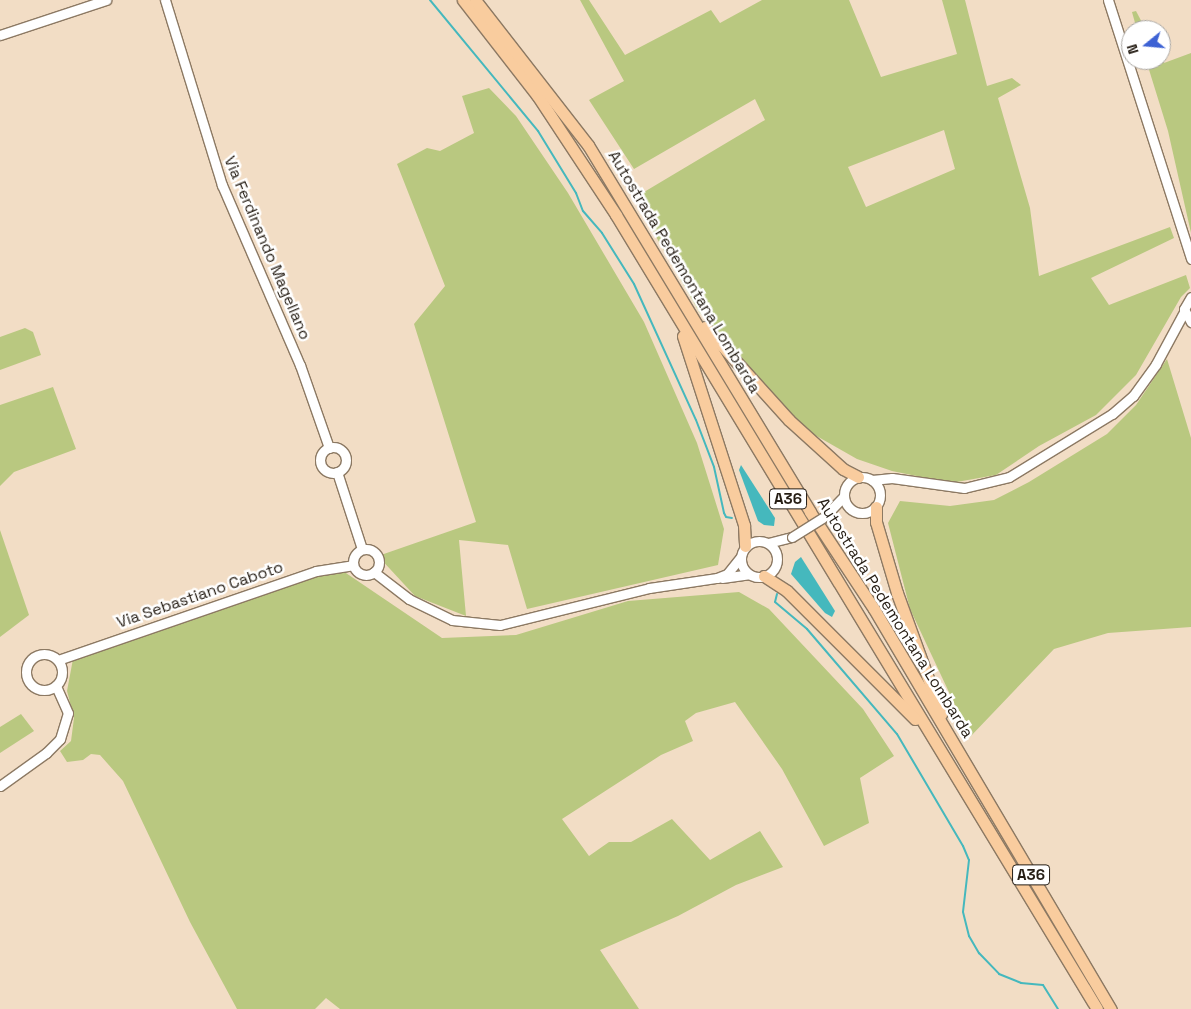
<!DOCTYPE html>
<html>
<head>
<meta charset="utf-8">
<style>
  body { margin:0 }
  #map { position:relative; width:1191px; height:1009px; overflow:hidden; background:#f2ddc5; font-family:"Space Grotesk",sans-serif }
  div>[style] { position:absolute }
  .green>* { inset:0; background:#b9c880 }
  .water>* { inset:0; background:#45b8bd }
  .stream>* { height:2px; margin:-1px; padding:0 1px; transform-origin:1px; border-radius:1px; background:#45b8bd }
  .roads { filter:drop-shadow(1px 0 #8c7963) drop-shadow(-1px 0 #8c7963) drop-shadow(0 1px #8c7963) drop-shadow(0 -1px #8c7963) }
  .secondary>* { height:9px; margin:-4.5px; padding:0 4.5px; transform-origin:4.5px; border-radius:4.5px; background:#fff }
  .secondary>.ring { margin:-4.5px; padding:0; box-sizing:content-box; background:none; border:9px solid #fff; border-radius:50% }
  .highway>* { height:11px; margin:-5.5px; padding:0 5.5px; transform-origin:5.5px; border-radius:5.5px; background:#f9cc9e }
  .bridges { filter:drop-shadow(1px 0 #8c7963) drop-shadow(-1px 0 #8c7963) drop-shadow(0 1px #8c7963) drop-shadow(0 -1px #8c7963) }
  .secondary-bridge>* { height:9px; margin:-4.5px; padding:0 4.5px; transform-origin:4.5px; border-radius:4.5px; background:#fff }
  span { translate:-50% -50%; white-space:nowrap; text-align:center; line-height:1.15; -webkit-text-stroke:5px #fff; paint-order:stroke }
  .shield-label span { padding:1px 4px; background:#fff; border:1px solid; border-radius:4px; -webkit-text-stroke-width:0 }
  .shield-label { font-size:15px; color:#251d14; font-weight:700 }
  .street-label { font-size:16px; color:#251d14 }
  .north { position:absolute; left:1121px; top:20px; width:50px; height:50px; box-sizing:border-box; background:#fff; border:1px solid #a8a5a1; border-radius:50%; rotate:253deg; font-size:14px; font-weight:700; line-height:20px; text-align:center; color:#251d14 }
  .north::after { content:''; display:block; margin:auto; width:18px; height:22px; background:#3d62d4; clip-path:polygon(50% 0,100% 100%,50% 72%,0 100%) }
</style>
</head>
<body>
<div id="map">
  <div class="green">
    <div style="clip-path:polygon(evenodd,580px 0,589px 0,625px 55px,711px 10px,720px 23px,762px 0,849px 0,881px 77px,957px 54px,942px 0,965px 0,987px 86px,1012px 78px,1021px 85px,998px 98px,1030px 208px,1039px 276px,1170px 227px,1174px 238px,1091px 278px,1109px 305px,1186px 275px,1190px 288px,1181px 297px,1136px 375px,1096px 415px,1039px 446px,996px 475px,951px 483px,892px 471px,857px 459px,799px 426px,699px 312px,634px 198px,765px 120px,755px 99px,634px 169px,589px 100px,624px 81px,580px 0,944px 130px,955px 169px,866px 207px,848px 167px,944px 130px)"></div>
    <div style="clip-path:polygon(1136px 11px,1146px 30px,1137px 30px,1132px 12px)"></div>
    <div style="clip-path:polygon(1191px 53px,1191px 233px,1168px 131px,1146px 60px,1161px 58px,1164px 63px)"></div>
    <div style="clip-path:polygon(489px 88px,516px 116px,568px 193px,644px 322px,697px 443px,724px 529px,718px 565px,527px 609px,508px 545px,459px 540px,466px 616px,415px 596px,378px 556px,476px 522px,414px 324px,445px 286px,397px 164px,427px 148px,440px 151px,474px 133px,462px 96px)"></div>
    <div style="clip-path:polygon(25px 328px,33px 332px,41px 355px,0 370px,0 337px)"></div>
    <div style="clip-path:polygon(1167px 359px,1191px 438px,1191px 627px,1108px 633px,1054px 649px,970px 737px,910px 609px,888px 523px,900px 501px,950px 506px,994px 500px,1029px 482px,1107px 434px,1136px 405px)"></div>
    <div style="clip-path:polygon(53px 387px,76px 449px,14px 472px,0 486px,0 405px)"></div>
    <div style="clip-path:polygon(0 530px,29px 615px,0 637px)"></div>
    <div style="clip-path:polygon(340px 569px,442px 638px,516px 635px,628px 601px,739px 592px,769px 609px,863px 709px,894px 756px,860px 778px,869px 823px,824px 846px,782px 769px,735px 702px,696px 713px,685px 721px,693px 741px,661px 755px,562px 819px,589px 856px,609px 842px,631px 842px,672px 819px,710px 860px,760px 831px,783px 867px,736px 885px,678px 916px,600px 950px,639px 1009px,340px 1009px,326px 998px,315px 1009px,237px 1009px,190px 922px,123px 781px,100px 755px,91px 754px,83px 760px,67px 762px,60px 751px,71px 741px,74px 718px,67px 691px,73px 659px)"></div>
    <div style="clip-path:polygon(21px 714px,34px 731px,0 753px,0 727px)"></div>
  </div>
  <div class="water">
    <div style="clip-path:polygon(741px 465px,775px 518px,774px 526px,764px 525px,758px 521px,739px 470px)"></div>
    <div style="clip-path:polygon(801px 557px,835px 611px,832px 617px,825px 613px,791px 574px,795px 562px)"></div>
  </div>
  <div class="stream">
    <div style="left:430px;top:0;width:170px;rotate:50.5deg"></div>
    <div style="left:538px;top:131px;width:73px;rotate:58.5deg"></div>
    <div style="left:576px;top:193px;width:19px;rotate:69deg"></div>
    <div style="left:583px;top:211px;width:29px;rotate:49deg"></div>
    <div style="left:602px;top:233px;width:60px;rotate:57.9deg"></div>
    <div style="left:634px;top:284px;width:149px;rotate:65.5deg"></div>
    <div style="left:696px;top:420px;width:50px;rotate:69deg"></div>
    <div style="left:714px;top:467px;width:47px;rotate:77.7deg"></div>
    <div style="left:724px;top:513px;width:4px;rotate:63deg"></div>
    <div style="left:726px;top:517px;width:6px;rotate:9deg"></div>
    <div style="left:777px;top:594px;width:8px;rotate:104deg"></div>
    <div style="left:775px;top:602px;width:42px;rotate:40.2deg"></div>
    <div style="left:807px;top:629px;width:138px;rotate:49.4deg"></div>
    <div style="left:897px;top:734px;width:130px;rotate:59.5deg"></div>
    <div style="left:963px;top:846px;width:15px;rotate:67deg"></div>
    <div style="left:969px;top:860px;width:52px;rotate:96.6deg"></div>
    <div style="left:963px;top:912px;width:25px;rotate:76deg"></div>
    <div style="left:969px;top:936px;width:20px;rotate:60deg"></div>
    <div style="left:979px;top:953px;width:29px;rotate:46deg"></div>
    <div style="left:999px;top:974px;width:24px;rotate:22deg"></div>
    <div style="left:1021px;top:983px;width:22px;rotate:5deg"></div>
    <div style="left:1043px;top:985px;width:28px;rotate:58deg"></div>
  </div>
  <div class="roads">
    <div class="secondary">
      <div style="left:165px;top:0;width:194px;rotate:72.9deg"></div>
      <div style="left:222px;top:185px;width:196px;rotate:66.6deg"></div>
      <div style="left:300px;top:365px;width:88px;rotate:70.7deg"></div>
      <div style="left:1108px;top:0;width:272px;rotate:72.2deg"></div>
      <div style="left:0;top:35px;width:112px;rotate:-18.3deg"></div>
      <div style="left:1191px;top:297px;width:14px;rotate:120deg"></div>
      <div style="left:1184px;top:309px;width:15px;rotate:62deg"></div>
      <div class="ring" style="left:320px;top:447px;width:17px;height:17px"></div>
      <div style="left:337px;top:472px;width:81px;rotate:72deg"></div>
      <div class="ring" style="left:844px;top:477px;width:27px;height:27px"></div>
      <div style="left:872px;top:480px;width:20px;rotate:-6deg"></div>
      <div style="left:892px;top:478px;width:73px;rotate:7.9deg"></div>
      <div style="left:964px;top:488px;width:46px;rotate:-13.7deg"></div>
      <div style="left:1009px;top:477px;width:121px;rotate:-31.5deg"></div>
      <div style="left:1112px;top:414px;width:28px;rotate:-41deg"></div>
      <div style="left:1133px;top:396px;width:39px;rotate:-54deg"></div>
      <div style="left:1156px;top:364px;width:59px;rotate:-61.7deg"></div>
      <div style="left:823px;top:518px;width:30px;rotate:-46deg"></div>
      <div class="ring" style="left:741px;top:541px;width:27px;height:27px"></div>
      <div style="left:768px;top:543px;width:25px;rotate:-14deg"></div>
      <div class="ring" style="left:353px;top:549px;width:17px;height:17px"></div>
      <div style="left:374px;top:572px;width:44px;rotate:37.6deg"></div>
      <div style="left:409px;top:599px;width:48px;rotate:26deg"></div>
      <div style="left:452px;top:620px;width:48px;rotate:5.9deg"></div>
      <div style="left:500px;top:625px;width:154px;rotate:-13.9deg"></div>
      <div style="left:649px;top:588px;width:69px;rotate:-8.4deg"></div>
      <div style="left:717px;top:578px;width:11px;rotate:-22deg"></div>
      <div style="left:727px;top:574px;width:21px;rotate:-51deg"></div>
      <div style="left:722px;top:578px;width:27px;rotate:-8deg"></div>
      <div class="ring" style="left:26px;top:654px;width:27px;height:27px"></div>
      <div style="left:58px;top:660px;width:273px;rotate:-19deg"></div>
      <div style="left:316px;top:571px;width:37px;rotate:-9deg"></div>
      <div style="left:0;top:786px;width:57px;rotate:-35.7deg"></div>
      <div style="left:46px;top:753px;width:20px;rotate:-45deg"></div>
      <div style="left:60px;top:739px;width:27px;rotate:-73deg"></div>
      <div style="left:68px;top:713px;width:30px;rotate:-114deg"></div>
    </div>
    <div class="highway">
      <div style="left:463px;top:0;width:120px;rotate:52.1deg"></div>
      <div style="left:537px;top:95px;width:144px;rotate:56.6deg"></div>
      <div style="left:616px;top:215px;width:928px;rotate:58.79deg"></div>
      <div style="left:475px;top:0;width:184px;rotate:52.1deg"></div>
      <div style="left:588px;top:145px;width:429px;rotate:58.8deg"></div>
      <div style="left:810px;top:512px;width:116px;rotate:56.6deg"></div>
      <div style="left:874px;top:609px;width:465px;rotate:59.4deg"></div>
      <div style="left:705px;top:327px;width:125px;rotate:47.9deg"></div>
      <div style="left:789px;top:420px;width:73px;rotate:42.2deg"></div>
      <div style="left:843px;top:469px;width:17px;rotate:28deg"></div>
      <div style="left:683px;top:336px;width:199px;rotate:72.1deg"></div>
      <div style="left:744px;top:525px;width:21px;rotate:87deg"></div>
      <div style="left:876px;top:507px;width:15px;rotate:90deg"></div>
      <div style="left:876px;top:522px;width:74px;rotate:73.5deg"></div>
      <div style="left:897px;top:593px;width:129px;rotate:70deg"></div>
      <div style="left:764px;top:576px;width:27px;rotate:33deg"></div>
      <div style="left:787px;top:591px;width:181px;rotate:45deg"></div>
    </div>
  </div>
  <div class="bridges">
    <div class="secondary-bridge">
      <div style="left:792px;top:537px;width:36px;rotate:-32deg"></div>
    </div>
  </div>
  <div class="shield-label">
    <span style="left:788px;top:499px">A36</span>
    <span style="left:1031px;top:875px">A36</span>
  </div>
  <div class="street-label">
    <span style="left:267px;top:248px;rotate:67deg">Via Ferdinando Magellano</span>
    <span style="left:684px;top:272px;rotate:59deg">Autostrada Pedemontana Lombarda</span>
    <span style="left:200px;top:595px;rotate:-19deg">Via Sebastiano Caboto</span>
    <span style="left:895px;top:618px;rotate:58deg">Autostrada Pedemontana Lombarda</span>
  </div>
  <div class="north">N</div>
</div>
</body>
</html>
